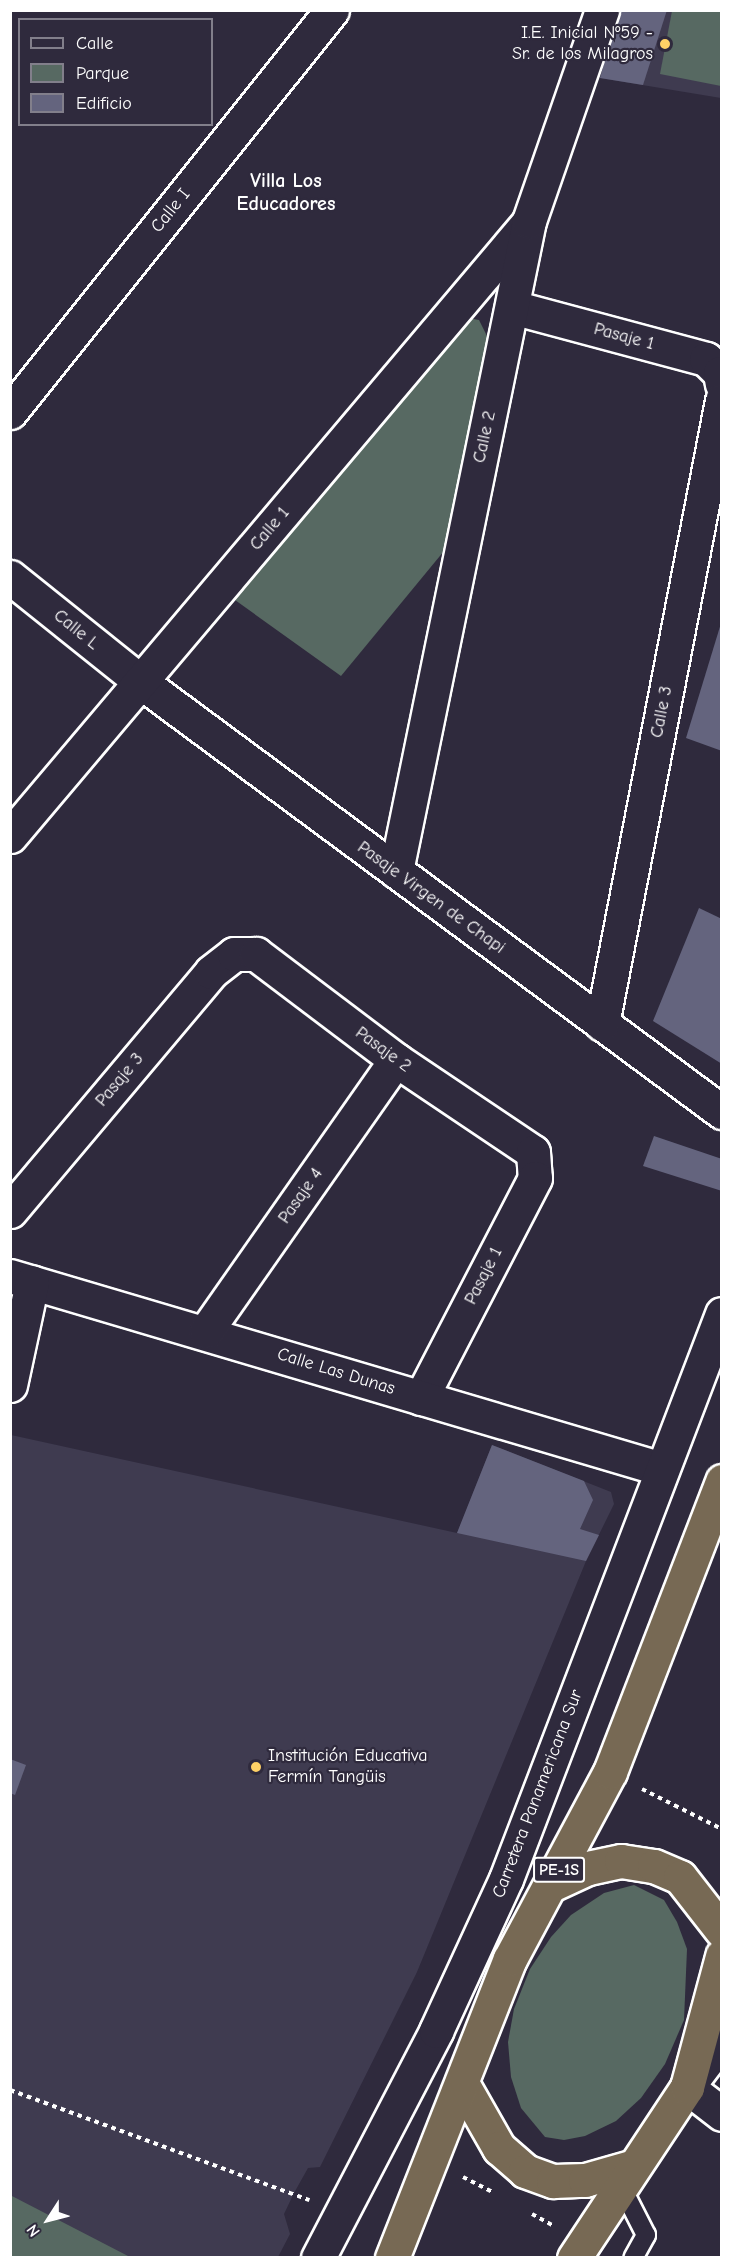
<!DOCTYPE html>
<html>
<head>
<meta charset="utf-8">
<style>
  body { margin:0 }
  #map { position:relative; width:732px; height:2268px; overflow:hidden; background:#2f2a3d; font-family:"Comic Neue",sans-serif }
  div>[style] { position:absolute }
  .built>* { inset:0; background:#3f3b50 }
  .green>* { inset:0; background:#576962 }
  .building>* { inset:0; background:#64647e }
  .path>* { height:4px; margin-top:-2px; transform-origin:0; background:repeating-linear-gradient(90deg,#fff 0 4.5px,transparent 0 9px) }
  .roads { filter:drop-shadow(2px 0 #fff) drop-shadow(-2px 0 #fff) drop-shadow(0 2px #fff) drop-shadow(0 -2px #fff) }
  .lane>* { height:18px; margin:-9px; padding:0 9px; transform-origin:9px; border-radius:9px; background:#2f2a3d }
  .street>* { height:33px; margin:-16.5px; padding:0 16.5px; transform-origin:16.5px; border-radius:16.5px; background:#2f2a3d }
  .secondary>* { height:33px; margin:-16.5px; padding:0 16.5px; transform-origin:16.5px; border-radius:16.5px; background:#2f2a3d }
  .highway>* { height:33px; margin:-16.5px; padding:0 16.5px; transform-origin:16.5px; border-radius:16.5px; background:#776954 }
  .dots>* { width:16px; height:16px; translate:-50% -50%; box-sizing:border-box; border:3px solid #2f2a3d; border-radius:50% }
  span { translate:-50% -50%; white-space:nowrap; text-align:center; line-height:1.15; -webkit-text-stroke:4.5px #2f2a3d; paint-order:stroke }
  .shield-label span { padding:2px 4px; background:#2f2a3d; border:2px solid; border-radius:4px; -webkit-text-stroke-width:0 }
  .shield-label { font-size:16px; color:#fff; font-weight:700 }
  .poi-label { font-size:18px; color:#fff }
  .right { translate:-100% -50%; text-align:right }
  .left { translate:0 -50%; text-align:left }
  .street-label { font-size:18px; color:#fff }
  .neighbourhood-label { font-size:20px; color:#fff; font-weight:700 }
  .frame { position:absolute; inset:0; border:12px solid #fff; pointer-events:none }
  .legend { position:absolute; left:18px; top:18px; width:195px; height:108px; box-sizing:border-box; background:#2f2a3d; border:2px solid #827f8b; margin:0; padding:8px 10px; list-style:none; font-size:18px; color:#fff }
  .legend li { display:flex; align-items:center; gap:12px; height:30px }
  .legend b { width:30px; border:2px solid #827f8b }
  .north { position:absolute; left:18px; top:2190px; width:60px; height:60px; -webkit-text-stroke:4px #2f2a3d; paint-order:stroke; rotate:234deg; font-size:16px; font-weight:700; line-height:24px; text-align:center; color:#fff }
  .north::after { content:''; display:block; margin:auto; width:21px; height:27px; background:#fff; clip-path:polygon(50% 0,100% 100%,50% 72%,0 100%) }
</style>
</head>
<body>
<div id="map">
  <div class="built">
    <div style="clip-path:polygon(619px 11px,721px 11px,721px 98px,600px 78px)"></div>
    <div style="clip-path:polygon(11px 1435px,457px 1533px,492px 1445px,611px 1492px,614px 1504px,586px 1561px,417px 1972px,320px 2167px,308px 2168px,294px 2193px,284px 2214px,290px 2234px,278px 2257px,11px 2258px)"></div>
  </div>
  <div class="green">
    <div style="clip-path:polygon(672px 11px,721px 11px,721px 86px,660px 74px)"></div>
    <div style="clip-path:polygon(463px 317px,479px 320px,488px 338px,444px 551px,341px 676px,228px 595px)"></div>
    <div style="clip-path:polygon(634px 1885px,664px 1900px,677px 1922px,687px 1949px,684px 2020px,665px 2064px,641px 2098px,616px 2121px,585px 2136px,564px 2140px,545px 2137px,521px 2108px,511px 2077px,508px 2042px,514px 2009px,530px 1969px,551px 1937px,571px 1915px,604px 1893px)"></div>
    <div style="clip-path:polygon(10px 2195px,130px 2257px,11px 2257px)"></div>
  </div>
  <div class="building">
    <div style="clip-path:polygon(619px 10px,667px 10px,643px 85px,600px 78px)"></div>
    <div style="clip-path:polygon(722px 620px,722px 751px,686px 738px)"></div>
    <div style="clip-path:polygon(699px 908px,722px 919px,722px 1064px,653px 1021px)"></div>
    <div style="clip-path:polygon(654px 1136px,722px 1159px,722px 1191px,643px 1166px)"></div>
    <div style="clip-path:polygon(492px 1445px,584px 1481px,593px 1500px,580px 1529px,599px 1535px,586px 1561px,457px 1533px)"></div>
    <div style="clip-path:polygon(10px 1759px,26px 1765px,15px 1795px,10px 1793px)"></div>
  </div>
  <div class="path">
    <div style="left:642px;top:1789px;width:89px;rotate:26.6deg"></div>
    <div style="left:10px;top:2090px;width:319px;rotate:20.2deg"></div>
    <div style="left:463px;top:2177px;width:35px;rotate:27deg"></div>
    <div style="left:532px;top:2214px;width:25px;rotate:29deg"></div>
  </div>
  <div class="roads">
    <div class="lane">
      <div style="left:621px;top:2186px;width:55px;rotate:63deg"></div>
      <div style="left:646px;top:2235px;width:26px;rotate:119deg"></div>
    </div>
    <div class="street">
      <div style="left:512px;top:307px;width:201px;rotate:15deg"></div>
      <div style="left:706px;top:359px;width:20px;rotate:45deg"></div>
      <div style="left:720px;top:373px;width:11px;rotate:80deg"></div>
      <div style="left:10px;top:412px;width:515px;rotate:-51.31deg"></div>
      <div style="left:10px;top:577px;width:168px;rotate:38.7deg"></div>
      <div style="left:141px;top:682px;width:723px;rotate:36.51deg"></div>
      <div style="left:10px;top:836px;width:803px;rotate:-49.8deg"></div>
      <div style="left:396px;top:871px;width:663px;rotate:-78.44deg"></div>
      <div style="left:529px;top:221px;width:223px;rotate:-70.9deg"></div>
      <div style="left:602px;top:1024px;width:635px;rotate:-79.11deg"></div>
      <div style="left:10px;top:1211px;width:312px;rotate:-49.9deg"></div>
      <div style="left:211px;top:972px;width:29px;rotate:-38deg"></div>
      <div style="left:234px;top:954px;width:22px"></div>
      <div style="left:256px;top:954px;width:176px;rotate:37.1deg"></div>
      <div style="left:396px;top:1060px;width:165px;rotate:33.9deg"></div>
      <div style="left:533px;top:1152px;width:26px;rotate:86deg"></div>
      <div style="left:535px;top:1178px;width:248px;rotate:117.4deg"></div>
      <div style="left:10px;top:1276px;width:680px;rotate:16.49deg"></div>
      <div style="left:206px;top:1331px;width:331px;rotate:-55deg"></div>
      <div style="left:10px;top:1385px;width:105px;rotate:-77.9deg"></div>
      <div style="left:687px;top:2087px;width:44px;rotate:37.6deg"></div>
      <div style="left:318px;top:2258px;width:256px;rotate:-62.5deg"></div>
      <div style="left:436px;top:2031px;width:167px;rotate:-65.3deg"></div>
      <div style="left:506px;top:1879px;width:605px;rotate:-69.08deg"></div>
    </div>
    <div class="secondary">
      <div style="left:687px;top:2087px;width:58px;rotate:-52.7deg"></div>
    </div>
    <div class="highway">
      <div style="left:551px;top:1885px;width:41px;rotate:-24.7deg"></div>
      <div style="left:588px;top:1868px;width:34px;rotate:-12deg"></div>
      <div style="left:621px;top:1861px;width:33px;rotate:9deg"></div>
      <div style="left:654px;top:1866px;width:28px;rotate:23deg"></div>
      <div style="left:680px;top:1877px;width:68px;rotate:52.1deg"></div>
      <div style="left:463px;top:2085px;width:73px;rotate:60.3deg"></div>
      <div style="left:499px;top:2148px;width:35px;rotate:41deg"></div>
      <div style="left:525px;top:2171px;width:30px;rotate:20deg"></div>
      <div style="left:553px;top:2181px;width:32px;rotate:-2deg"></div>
      <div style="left:585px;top:2180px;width:51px;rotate:-15.9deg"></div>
      <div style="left:392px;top:2258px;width:321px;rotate:-68.5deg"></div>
      <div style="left:510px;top:1959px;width:212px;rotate:-61.9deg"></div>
      <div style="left:610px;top:1772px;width:312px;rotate:-68.9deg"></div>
      <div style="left:574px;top:2258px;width:205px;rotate:-56.5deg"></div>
      <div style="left:687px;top:2087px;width:136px;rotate:-75deg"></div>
    </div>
  </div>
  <div class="dots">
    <div style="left:665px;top:44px;background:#ffd166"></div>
    <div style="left:256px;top:1767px;background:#ffd166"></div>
  </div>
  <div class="shield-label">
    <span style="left:559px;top:1870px">PE-1S</span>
  </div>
  <div class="poi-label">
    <span class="right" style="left:653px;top:44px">I.E. Inicial Nº59 -<br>Sr. de los Milagros</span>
    <span class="left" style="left:268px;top:1767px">Institución Educativa<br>Fermín Tangüis</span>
  </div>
  <div class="street-label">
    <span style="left:171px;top:211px;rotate:-51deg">Calle I</span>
    <span style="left:624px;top:337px;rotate:15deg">Pasaje 1</span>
    <span style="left:485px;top:437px;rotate:-78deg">Calle 2</span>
    <span style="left:270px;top:529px;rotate:-50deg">Calle 1</span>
    <span style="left:76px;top:630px;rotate:39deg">Calle L</span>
    <span style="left:662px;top:712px;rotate:-79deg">Calle 3</span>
    <span style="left:431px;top:898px;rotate:36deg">Pasaje Virgen de Chapi</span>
    <span style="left:383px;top:1050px;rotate:36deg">Pasaje 2</span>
    <span style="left:120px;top:1080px;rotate:-50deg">Pasaje 3</span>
    <span style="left:301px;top:1196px;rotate:-55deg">Pasaje 4</span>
    <span style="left:484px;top:1276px;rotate:-63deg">Pasaje 1</span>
    <span style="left:336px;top:1372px;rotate:17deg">Calle Las Dunas</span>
    <span style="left:538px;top:1794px;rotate:-69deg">Carretera Panamericana Sur</span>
  </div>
  <div class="neighbourhood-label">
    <span style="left:286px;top:192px">Villa Los<br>Educadores</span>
  </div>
  <div class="frame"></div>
  <ul class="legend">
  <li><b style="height:8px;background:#2f2a3d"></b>Calle</li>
  <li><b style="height:16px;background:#576962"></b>Parque</li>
  <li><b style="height:16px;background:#64647e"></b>Edificio</li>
  </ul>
  <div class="north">N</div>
</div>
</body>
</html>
